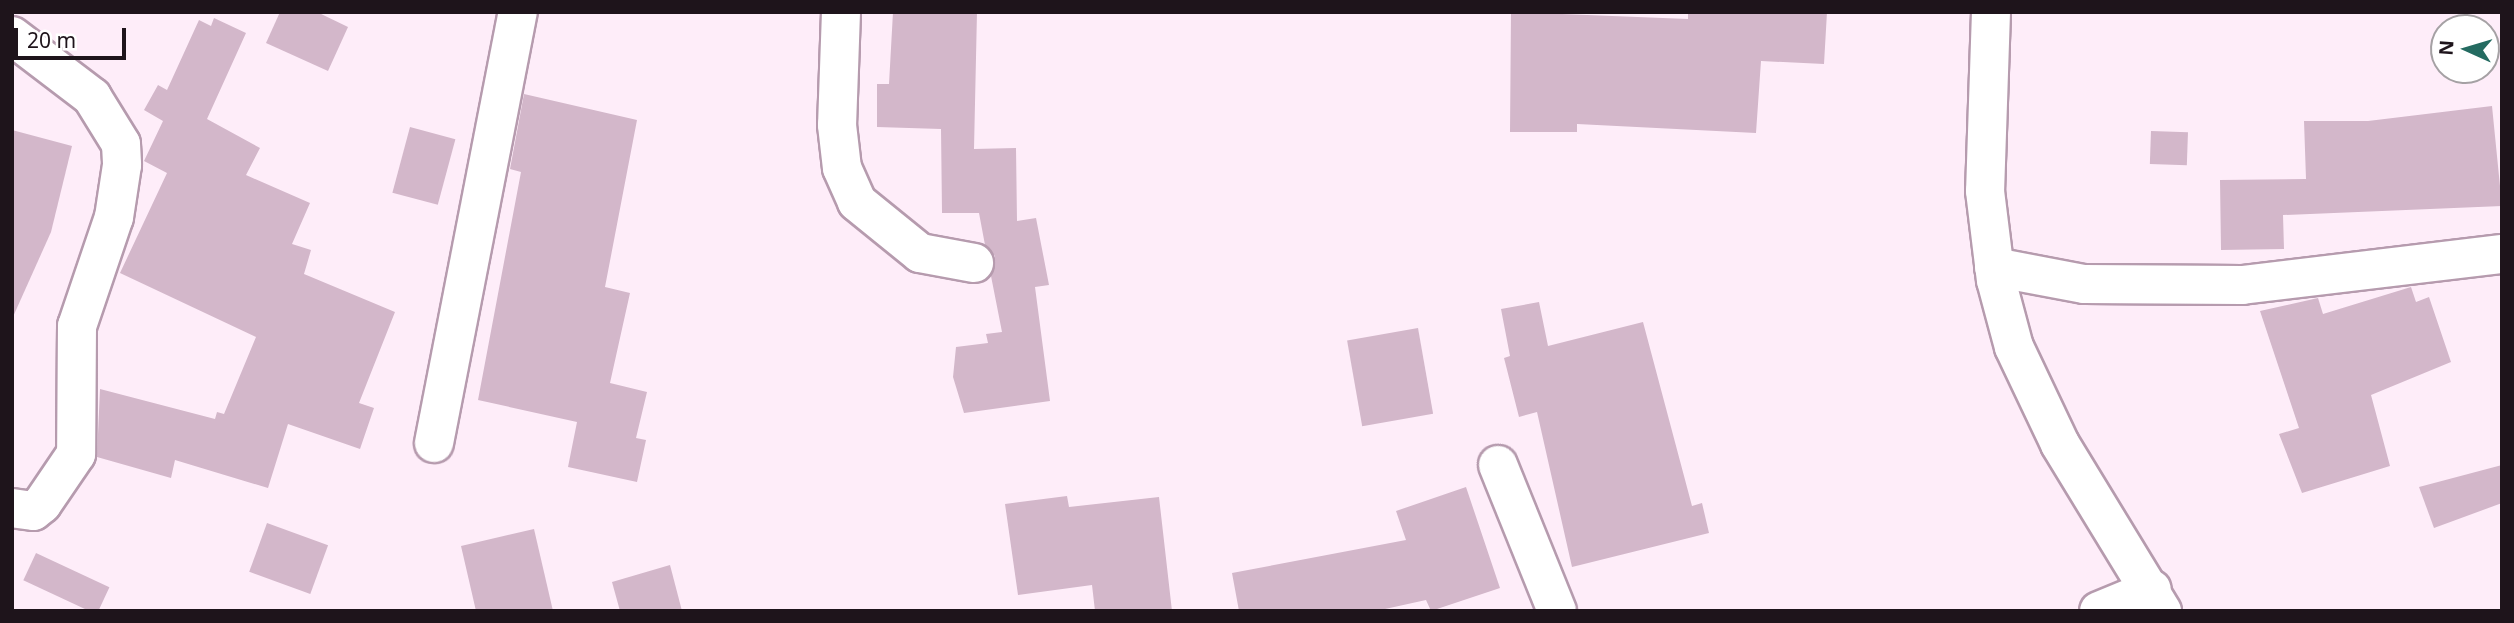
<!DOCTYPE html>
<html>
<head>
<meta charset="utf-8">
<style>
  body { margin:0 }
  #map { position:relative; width:2514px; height:623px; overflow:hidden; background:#feedf9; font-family:"Noto Sans",sans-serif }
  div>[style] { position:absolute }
  .building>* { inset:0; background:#d3b7ca; transform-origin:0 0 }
  .roads { filter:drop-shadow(2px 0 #b69bae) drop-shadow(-2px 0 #b69bae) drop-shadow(0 2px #b69bae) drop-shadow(0 -2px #b69bae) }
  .minor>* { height:38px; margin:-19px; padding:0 19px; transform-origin:19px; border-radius:19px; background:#fff }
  span { translate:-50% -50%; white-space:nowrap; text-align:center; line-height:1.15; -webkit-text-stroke:6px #fff; paint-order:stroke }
  .frame { position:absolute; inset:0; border:14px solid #1e141b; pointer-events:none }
  .north { position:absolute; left:2430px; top:14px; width:70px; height:70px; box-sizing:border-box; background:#fff; border:2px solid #a5a1a4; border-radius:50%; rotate:274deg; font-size:19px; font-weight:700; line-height:28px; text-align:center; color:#1e141b }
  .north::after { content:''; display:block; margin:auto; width:24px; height:32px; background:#246b61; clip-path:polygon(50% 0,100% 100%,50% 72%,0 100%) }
  .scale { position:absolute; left:14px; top:28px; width:112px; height:32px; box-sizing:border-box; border:4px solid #1e141b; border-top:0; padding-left:9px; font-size:21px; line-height:24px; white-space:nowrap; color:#1e141b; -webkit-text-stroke:5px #fff; paint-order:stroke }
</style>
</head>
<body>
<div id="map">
  <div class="building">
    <div style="clip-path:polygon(280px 12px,317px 12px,348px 27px,328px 71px,266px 43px)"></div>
    <div style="clip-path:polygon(893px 12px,977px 12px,974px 149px,1016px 148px,1017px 221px,1036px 218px,1049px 285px,1035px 287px,1050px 401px,964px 413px,953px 377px,956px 347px,988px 343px,986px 334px,1002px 332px,991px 276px,995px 256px,985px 245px,979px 213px,942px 213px,941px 129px,877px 127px,877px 84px,889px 84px)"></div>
    <div style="clip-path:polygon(1511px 12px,1688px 19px,1688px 12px,1827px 12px,1824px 64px,1761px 61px,1756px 133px,1577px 124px,1577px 132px,1510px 132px)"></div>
    <div style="clip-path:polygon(214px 18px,246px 33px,207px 119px,260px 148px,246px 175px,310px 203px,292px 244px,311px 250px,304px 274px,395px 312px,359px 403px,374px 408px,360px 449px,288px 424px,268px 488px,175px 460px,171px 478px,97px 457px,100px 389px,215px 419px,217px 412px,224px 414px,256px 337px,120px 273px,167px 173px,144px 161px,163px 121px,144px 110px,158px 85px,167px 90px,199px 20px,211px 26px)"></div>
    <div style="clip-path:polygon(524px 94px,637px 120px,605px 287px,630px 293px,610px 383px,647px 392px,636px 438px,646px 440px,637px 482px,568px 467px,577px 422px,478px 400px,521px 172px,510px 169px)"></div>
    <div style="clip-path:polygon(2492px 106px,2502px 206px,2283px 215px,2284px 249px,2221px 250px,2220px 180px,2306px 179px,2304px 121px,2368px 121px)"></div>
    <div style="left:410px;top:127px;width:47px;height:68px;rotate:15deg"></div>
    <div style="clip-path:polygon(12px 130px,72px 146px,51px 232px,12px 319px)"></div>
    <div style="left:2151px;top:131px;width:37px;height:33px;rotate:2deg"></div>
    <div style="clip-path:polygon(2411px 287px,2416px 302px,2429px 297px,2451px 362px,2371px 395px,2390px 466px,2302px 493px,2279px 434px,2299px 428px,2260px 311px,2318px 298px,2323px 314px)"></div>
    <div style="clip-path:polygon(1539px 302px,1548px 346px,1643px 322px,1692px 506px,1702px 503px,1709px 533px,1572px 567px,1537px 412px,1519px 417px,1504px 358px,1510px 356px,1501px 309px)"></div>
    <div style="left:1418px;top:328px;width:87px;height:72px;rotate:80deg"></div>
    <div style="clip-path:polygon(2502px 465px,2502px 503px,2434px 528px,2419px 487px)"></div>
    <div style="clip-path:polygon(1466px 487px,1500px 588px,1431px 611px,1426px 600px,1376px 611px,1239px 611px,1232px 573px,1406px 540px,1396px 511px)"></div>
    <div style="clip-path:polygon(1067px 496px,1069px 507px,1159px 497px,1172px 611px,1095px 611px,1092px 585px,1018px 595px,1005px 504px)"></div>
    <div style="left:267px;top:523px;width:65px;height:52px;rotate:20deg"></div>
    <div style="clip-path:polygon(534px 529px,553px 611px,476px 611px,461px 546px)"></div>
    <div style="left:36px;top:553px;width:81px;height:30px;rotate:25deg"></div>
    <div style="clip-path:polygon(670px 565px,682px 611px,620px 611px,612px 582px)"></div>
  </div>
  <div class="roads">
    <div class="minor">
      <div style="left:841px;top:12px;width:113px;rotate:92deg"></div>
      <div style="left:837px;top:125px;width:43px;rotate:83.4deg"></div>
      <div style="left:842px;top:168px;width:37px;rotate:66deg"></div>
      <div style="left:857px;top:202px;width:81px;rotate:39deg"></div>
      <div style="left:920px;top:253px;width:55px;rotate:10.5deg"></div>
      <div style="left:1991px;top:12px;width:179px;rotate:91.9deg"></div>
      <div style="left:1985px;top:191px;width:90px;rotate:83deg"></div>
      <div style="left:1996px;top:280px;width:69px;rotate:75deg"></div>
      <div style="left:2014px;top:347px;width:107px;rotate:64.6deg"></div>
      <div style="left:2060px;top:444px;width:196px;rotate:58.6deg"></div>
      <div style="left:12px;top:36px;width:101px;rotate:37.3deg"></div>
      <div style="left:92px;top:97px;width:55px;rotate:58.3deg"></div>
      <div style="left:121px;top:144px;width:21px;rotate:87deg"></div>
      <div style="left:122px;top:165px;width:53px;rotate:98.7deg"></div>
      <div style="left:114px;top:217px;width:115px;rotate:108.7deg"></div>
      <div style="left:77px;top:326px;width:128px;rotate:90.4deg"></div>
      <div style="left:76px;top:454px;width:60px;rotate:124.2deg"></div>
      <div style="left:42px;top:504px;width:11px;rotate:142deg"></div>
      <div style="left:33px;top:511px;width:21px;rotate:-172deg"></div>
      <div style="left:1994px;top:267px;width:92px;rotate:10.7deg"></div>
      <div style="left:2084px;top:284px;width:158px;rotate:0.4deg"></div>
      <div style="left:2242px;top:285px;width:262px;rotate:-6.8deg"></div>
      <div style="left:434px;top:443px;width:439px;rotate:-79deg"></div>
      <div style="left:1498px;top:465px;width:157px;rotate:68deg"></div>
      <div style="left:2099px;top:611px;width:57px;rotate:-22.5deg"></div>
    </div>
  </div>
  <div class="frame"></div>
  <div class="north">N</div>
  <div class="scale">20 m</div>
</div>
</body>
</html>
